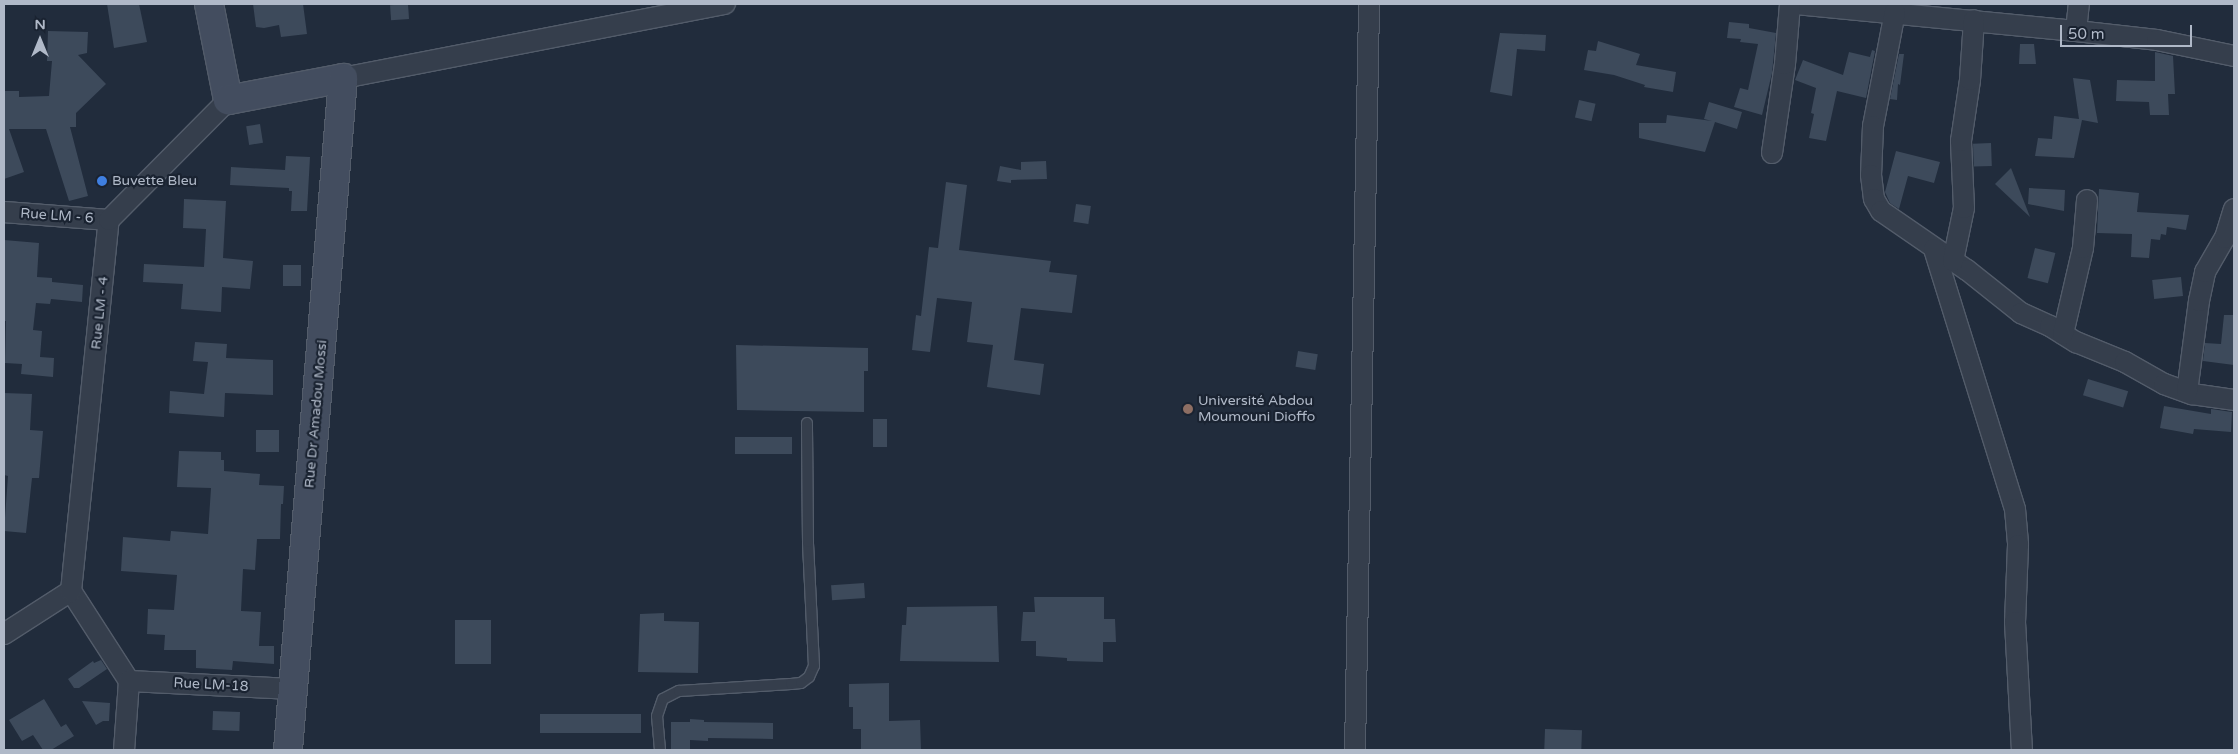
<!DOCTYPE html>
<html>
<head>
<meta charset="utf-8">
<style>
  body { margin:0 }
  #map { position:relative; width:2238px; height:754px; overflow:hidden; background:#212c3c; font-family:"Varela Round",sans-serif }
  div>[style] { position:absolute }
  .building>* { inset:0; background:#3d4a5b; transform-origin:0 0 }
  .roads { filter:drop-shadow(1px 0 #535c6a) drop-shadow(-1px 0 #535c6a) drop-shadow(0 1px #535c6a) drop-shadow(0 -1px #535c6a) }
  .lane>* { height:10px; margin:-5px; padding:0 5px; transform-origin:5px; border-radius:5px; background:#353e4c }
  .street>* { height:20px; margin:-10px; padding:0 10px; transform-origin:10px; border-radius:10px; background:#353e4c }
  .secondary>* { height:28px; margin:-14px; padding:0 14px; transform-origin:14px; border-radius:14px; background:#434d5f }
  .dots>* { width:14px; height:14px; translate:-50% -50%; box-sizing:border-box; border:2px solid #1a2331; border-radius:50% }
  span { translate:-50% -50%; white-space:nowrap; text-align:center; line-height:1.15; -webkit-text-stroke:4.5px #1a2331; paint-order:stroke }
  .poi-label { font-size:14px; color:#b0b9c8 }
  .left { translate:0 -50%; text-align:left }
  .street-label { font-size:14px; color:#b0b9c8 }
  .frame { position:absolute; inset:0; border:5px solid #b0b9c8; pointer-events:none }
  .north { position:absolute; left:15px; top:15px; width:50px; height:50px; -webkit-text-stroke:4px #1a2331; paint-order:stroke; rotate:0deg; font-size:14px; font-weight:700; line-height:20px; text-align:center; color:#b0b9c8 }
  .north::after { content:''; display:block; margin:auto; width:18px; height:22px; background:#b0b9c8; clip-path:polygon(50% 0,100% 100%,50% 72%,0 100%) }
  .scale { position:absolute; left:2060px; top:25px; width:132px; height:22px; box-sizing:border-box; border:2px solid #b0b9c8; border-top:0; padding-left:6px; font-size:15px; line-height:18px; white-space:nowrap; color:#b0b9c8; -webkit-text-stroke:4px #1a2331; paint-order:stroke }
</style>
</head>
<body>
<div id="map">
  <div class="building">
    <div style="clip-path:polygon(107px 4px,139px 4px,147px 42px,114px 48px)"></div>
    <div style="clip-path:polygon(253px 4px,303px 4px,307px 34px,281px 37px,279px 25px,264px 28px,256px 27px)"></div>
    <div style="left:408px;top:4px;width:15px;height:18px;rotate:86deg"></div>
    <div style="clip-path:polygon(1729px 22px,1749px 24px,1749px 28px,1776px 33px,1772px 73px,1762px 115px,1734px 107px,1740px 88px,1748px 90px,1758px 44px,1740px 42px,1741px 39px,1727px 38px)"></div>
    <div style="clip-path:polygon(48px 31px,88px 32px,87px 53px,78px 55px,106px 84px,76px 113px,76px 127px,70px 127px,88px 196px,69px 201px,46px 129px,9px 129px,24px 172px,4px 179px,4px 91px,19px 91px,19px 97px,49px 96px,52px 61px,47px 61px)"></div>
    <div style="clip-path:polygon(1500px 33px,1546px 35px,1545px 51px,1517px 49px,1512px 96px,1490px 92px)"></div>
    <div style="clip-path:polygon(1598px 41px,1640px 54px,1636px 65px,1676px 72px,1673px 92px,1644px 87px,1645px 85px,1614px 75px,1584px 70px,1588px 50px,1596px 51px)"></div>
    <div style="clip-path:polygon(2020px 44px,2034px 44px,2036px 64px,2019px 64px)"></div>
    <div style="clip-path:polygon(1872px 50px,1875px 51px,1866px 98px,1837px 91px,1826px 141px,1809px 138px,1814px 114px,1811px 113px,1816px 88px,1795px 80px,1803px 60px,1843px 75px,1849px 52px,1870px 57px)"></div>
    <div style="clip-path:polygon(2155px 52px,2173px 56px,2175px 94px,2168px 94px,2169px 115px,2150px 115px,2149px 102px,2116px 101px,2117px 80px,2155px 81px)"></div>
    <div style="clip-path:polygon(1899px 54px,1904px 54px,1900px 85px,1898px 84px,1897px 100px,1890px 99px)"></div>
    <div style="clip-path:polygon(2073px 78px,2090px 80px,2098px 123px,2082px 120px,2074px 158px,2035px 156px,2038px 138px,2052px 139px,2054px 116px,2079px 119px)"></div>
    <div style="left:1579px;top:100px;width:17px;height:18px;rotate:13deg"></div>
    <div style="clip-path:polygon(1709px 102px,1742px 112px,1737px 129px,1715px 122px,1705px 152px,1639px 138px,1639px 123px,1666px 123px,1667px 115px,1712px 121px,1704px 119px)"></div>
    <div style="left:260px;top:124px;width:19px;height:14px;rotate:81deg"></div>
    <div style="left:1991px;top:143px;width:23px;height:18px;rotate:88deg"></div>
    <div style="clip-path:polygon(1896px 151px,1940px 162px,1934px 183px,1908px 176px,1899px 209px,1890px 203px,1885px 192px)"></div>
    <div style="clip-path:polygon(286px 156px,310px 157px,307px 211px,291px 211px,292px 191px,289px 191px,289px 188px,230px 185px,231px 167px,285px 170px)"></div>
    <div style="clip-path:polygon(1046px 161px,1047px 179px,1011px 180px,1011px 183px,997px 181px,1000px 166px,1021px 170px,1021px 162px)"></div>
    <div style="clip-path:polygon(2011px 168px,2030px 217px,1995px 184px)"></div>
    <div style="clip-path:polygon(946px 182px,967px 185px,959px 250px,1051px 261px,1049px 272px,1077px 275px,1072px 313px,1021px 308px,1014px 360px,1044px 364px,1040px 395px,987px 387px,993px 345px,967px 342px,972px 302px,937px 298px,930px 352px,912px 350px,916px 315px,921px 316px,929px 247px,938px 248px)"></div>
    <div style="clip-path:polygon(2029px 188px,2065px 190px,2064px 211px,2028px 204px)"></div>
    <div style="clip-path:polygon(2099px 189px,2139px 193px,2137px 212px,2189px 215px,2186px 230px,2167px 227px,2166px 235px,2161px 234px,2160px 240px,2151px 239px,2149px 258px,2131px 257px,2132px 234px,2097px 233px)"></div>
    <div style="clip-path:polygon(184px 199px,226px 201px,223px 258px,253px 261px,250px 289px,222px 287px,221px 312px,181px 309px,183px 284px,143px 282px,144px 264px,204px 267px,206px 229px,183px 228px)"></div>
    <div style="left:1076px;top:204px;width:15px;height:18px;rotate:8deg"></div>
    <div style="clip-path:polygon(4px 240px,39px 243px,37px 277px,52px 278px,52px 282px,83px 285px,82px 302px,51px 299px,50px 304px,36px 303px,33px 330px,42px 331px,40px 357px,54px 358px,53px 377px,21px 374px,22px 364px,5px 363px,6px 321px,4px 321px)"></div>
    <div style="left:2035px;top:248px;width:21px;height:31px;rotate:14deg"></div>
    <div style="left:283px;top:265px;width:18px;height:21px"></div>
    <div style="left:2181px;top:277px;width:19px;height:29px;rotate:84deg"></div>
    <div style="clip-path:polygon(2224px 315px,2234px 315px,2234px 365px,2203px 361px,2205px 343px,2221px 344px)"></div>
    <div style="clip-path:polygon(195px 342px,227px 344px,226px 358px,273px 360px,273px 395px,225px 393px,224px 417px,169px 413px,170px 391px,204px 394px,208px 362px,193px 361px)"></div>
    <div style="clip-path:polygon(736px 345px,868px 348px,868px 371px,864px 371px,864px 412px,737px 410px)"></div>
    <div style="left:1298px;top:351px;width:20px;height:16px;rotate:9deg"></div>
    <div style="left:2088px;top:379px;width:42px;height:17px;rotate:17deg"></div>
    <div style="clip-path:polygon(4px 393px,32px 394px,30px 430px,43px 431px,39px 478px,32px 478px,26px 533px,4px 531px,8px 476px,4px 475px)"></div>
    <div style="clip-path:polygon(2164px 406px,2211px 414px,2211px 409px,2232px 412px,2231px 432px,2194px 429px,2193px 434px,2160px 428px)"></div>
    <div style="left:873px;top:419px;width:14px;height:28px"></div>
    <div style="left:256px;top:430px;width:23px;height:22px"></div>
    <div style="left:735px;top:437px;width:57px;height:17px"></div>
    <div style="clip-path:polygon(179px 451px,221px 452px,221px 460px,224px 460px,224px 471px,260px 474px,259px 485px,284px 486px,283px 504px,281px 504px,280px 539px,257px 539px,255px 570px,243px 569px,241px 611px,261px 612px,259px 646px,274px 646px,274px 664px,233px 661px,232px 670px,196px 668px,196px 650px,164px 650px,165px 635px,147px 634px,148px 609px,174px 610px,177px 575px,121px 571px,123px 537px,170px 541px,171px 531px,208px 534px,211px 488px,177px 487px)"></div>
    <div style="left:864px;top:583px;width:15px;height:33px;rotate:86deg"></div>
    <div style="clip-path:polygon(1034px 597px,1104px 597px,1104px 619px,1115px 619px,1116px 642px,1103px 642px,1103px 662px,1067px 661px,1067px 658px,1036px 656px,1036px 641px,1021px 641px,1023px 612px,1035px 612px)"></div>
    <div style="clip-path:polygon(997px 606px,999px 662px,900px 661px,902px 625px,906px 625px,907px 607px)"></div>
    <div style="clip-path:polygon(664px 613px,664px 621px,699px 622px,698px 673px,638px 672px,640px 614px)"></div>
    <div style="left:491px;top:620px;width:44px;height:36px;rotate:90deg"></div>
    <div style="clip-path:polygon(101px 660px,107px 669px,79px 688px,74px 688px,68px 679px,93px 661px,94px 663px)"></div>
    <div style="clip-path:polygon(889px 683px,889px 721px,920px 720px,921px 750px,861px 750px,861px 729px,853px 729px,853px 707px,849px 707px,849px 684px)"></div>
    <div style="clip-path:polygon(44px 699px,61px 727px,66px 724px,74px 736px,51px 750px,43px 750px,33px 735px,22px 741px,9px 720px)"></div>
    <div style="clip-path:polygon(82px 701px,110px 703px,109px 721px,103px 721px,96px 725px)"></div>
    <div style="left:213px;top:711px;width:27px;height:19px;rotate:2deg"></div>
    <div style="left:641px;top:714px;width:19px;height:101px;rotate:90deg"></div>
    <div style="clip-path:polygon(690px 719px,704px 720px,704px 722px,773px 723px,773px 739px,708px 738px,708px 741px,690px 740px,690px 750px,671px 750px,671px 722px,690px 722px)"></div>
    <div style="left:1545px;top:729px;width:37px;height:21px;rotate:2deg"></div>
  </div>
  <div class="roads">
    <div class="lane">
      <div style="left:660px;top:750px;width:34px;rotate:-95deg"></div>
      <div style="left:657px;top:716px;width:18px;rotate:-71deg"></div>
      <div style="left:663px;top:699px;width:18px;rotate:-27deg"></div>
      <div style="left:679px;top:691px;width:112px;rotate:-3.6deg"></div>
      <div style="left:791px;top:684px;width:10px;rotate:-6deg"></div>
      <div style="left:801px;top:683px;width:10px;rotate:-37deg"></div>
      <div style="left:809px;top:677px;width:12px;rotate:-66deg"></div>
      <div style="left:814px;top:666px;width:124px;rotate:-92.8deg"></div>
      <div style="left:808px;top:542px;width:119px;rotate:-90.5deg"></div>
    </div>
    <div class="street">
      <div style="left:1796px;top:4px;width:281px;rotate:5.5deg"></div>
      <div style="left:2076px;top:31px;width:81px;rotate:6.3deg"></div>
      <div style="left:2157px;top:40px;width:79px;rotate:11.7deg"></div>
      <div style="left:1895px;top:12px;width:116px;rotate:100.9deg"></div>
      <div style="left:1873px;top:126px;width:49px;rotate:92.3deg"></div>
      <div style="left:1871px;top:175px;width:24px;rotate:83deg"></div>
      <div style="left:1874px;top:199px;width:14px;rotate:60deg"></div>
      <div style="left:1881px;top:211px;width:104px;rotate:34.5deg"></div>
      <div style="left:1967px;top:270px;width:69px;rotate:38.5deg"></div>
      <div style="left:2021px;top:313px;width:32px;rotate:24deg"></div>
      <div style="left:2050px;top:326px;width:31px;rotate:32deg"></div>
      <div style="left:2076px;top:342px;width:53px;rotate:22.2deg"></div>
      <div style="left:2125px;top:362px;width:45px;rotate:29.4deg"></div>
      <div style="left:2164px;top:384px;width:30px;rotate:20deg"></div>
      <div style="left:2192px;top:394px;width:42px;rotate:8.1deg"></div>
      <div style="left:2076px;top:31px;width:27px;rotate:-84deg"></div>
      <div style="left:343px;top:78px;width:389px;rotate:-11deg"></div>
      <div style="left:1772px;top:153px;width:90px;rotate:-81.7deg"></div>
      <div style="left:1785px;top:64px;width:60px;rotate:-85.2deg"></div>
      <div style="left:4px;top:212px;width:105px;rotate:4.4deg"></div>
      <div style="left:1934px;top:249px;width:272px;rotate:72.7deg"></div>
      <div style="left:2015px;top:509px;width:36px;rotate:85deg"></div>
      <div style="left:2018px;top:545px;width:77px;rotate:92.2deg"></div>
      <div style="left:2015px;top:622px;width:128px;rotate:86.9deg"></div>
      <div style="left:1953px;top:261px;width:54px;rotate:-78.3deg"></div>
      <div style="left:1964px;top:208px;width:67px;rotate:-92.6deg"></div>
      <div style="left:1961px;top:141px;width:62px;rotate:-81.6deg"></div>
      <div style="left:1970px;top:80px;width:60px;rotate:-86.2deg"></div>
      <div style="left:2063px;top:334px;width:88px;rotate:-76.9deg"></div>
      <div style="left:2083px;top:248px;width:48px;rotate:-85.2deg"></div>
      <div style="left:2187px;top:392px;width:92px;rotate:-82.5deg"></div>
      <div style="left:2199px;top:301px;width:30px;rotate:-78deg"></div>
      <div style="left:2205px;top:272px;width:39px;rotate:-60deg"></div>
      <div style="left:2225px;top:238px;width:30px;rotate:-73deg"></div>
      <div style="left:71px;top:591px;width:107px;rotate:57.2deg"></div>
      <div style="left:129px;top:681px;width:69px;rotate:94.1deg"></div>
      <div style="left:4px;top:634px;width:80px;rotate:-32.7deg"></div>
      <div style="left:71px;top:591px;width:373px;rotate:-84.2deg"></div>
      <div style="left:109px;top:220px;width:169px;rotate:-45.2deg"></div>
      <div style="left:129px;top:681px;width:164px;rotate:2.8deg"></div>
      <div style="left:1355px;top:750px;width:746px;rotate:-88.92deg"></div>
    </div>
    <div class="secondary">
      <div style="left:209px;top:4px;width:98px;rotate:78.8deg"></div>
      <div style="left:228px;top:100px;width:117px;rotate:-10.8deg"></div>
      <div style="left:343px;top:78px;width:674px;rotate:94.68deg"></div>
    </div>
  </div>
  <div class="dots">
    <div style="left:102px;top:181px;background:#3f7fe0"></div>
    <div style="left:1188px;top:409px;background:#8d6e63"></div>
  </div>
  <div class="poi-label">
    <span class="left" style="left:112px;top:181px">Buvette Bleu</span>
    <span class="left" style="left:1198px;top:409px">Université Abdou<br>Moumouni Dioffo</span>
  </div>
  <div class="street-label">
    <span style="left:57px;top:216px;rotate:4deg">Rue LM - 6</span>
    <span style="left:100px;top:313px;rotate:-84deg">Rue LM - 4</span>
    <span style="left:316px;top:414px;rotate:-85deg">Rue Dr Amadou Mossi</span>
    <span style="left:211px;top:685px;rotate:3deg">Rue LM-18</span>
  </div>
  <div class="frame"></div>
  <div class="north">N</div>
  <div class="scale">50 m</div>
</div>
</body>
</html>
